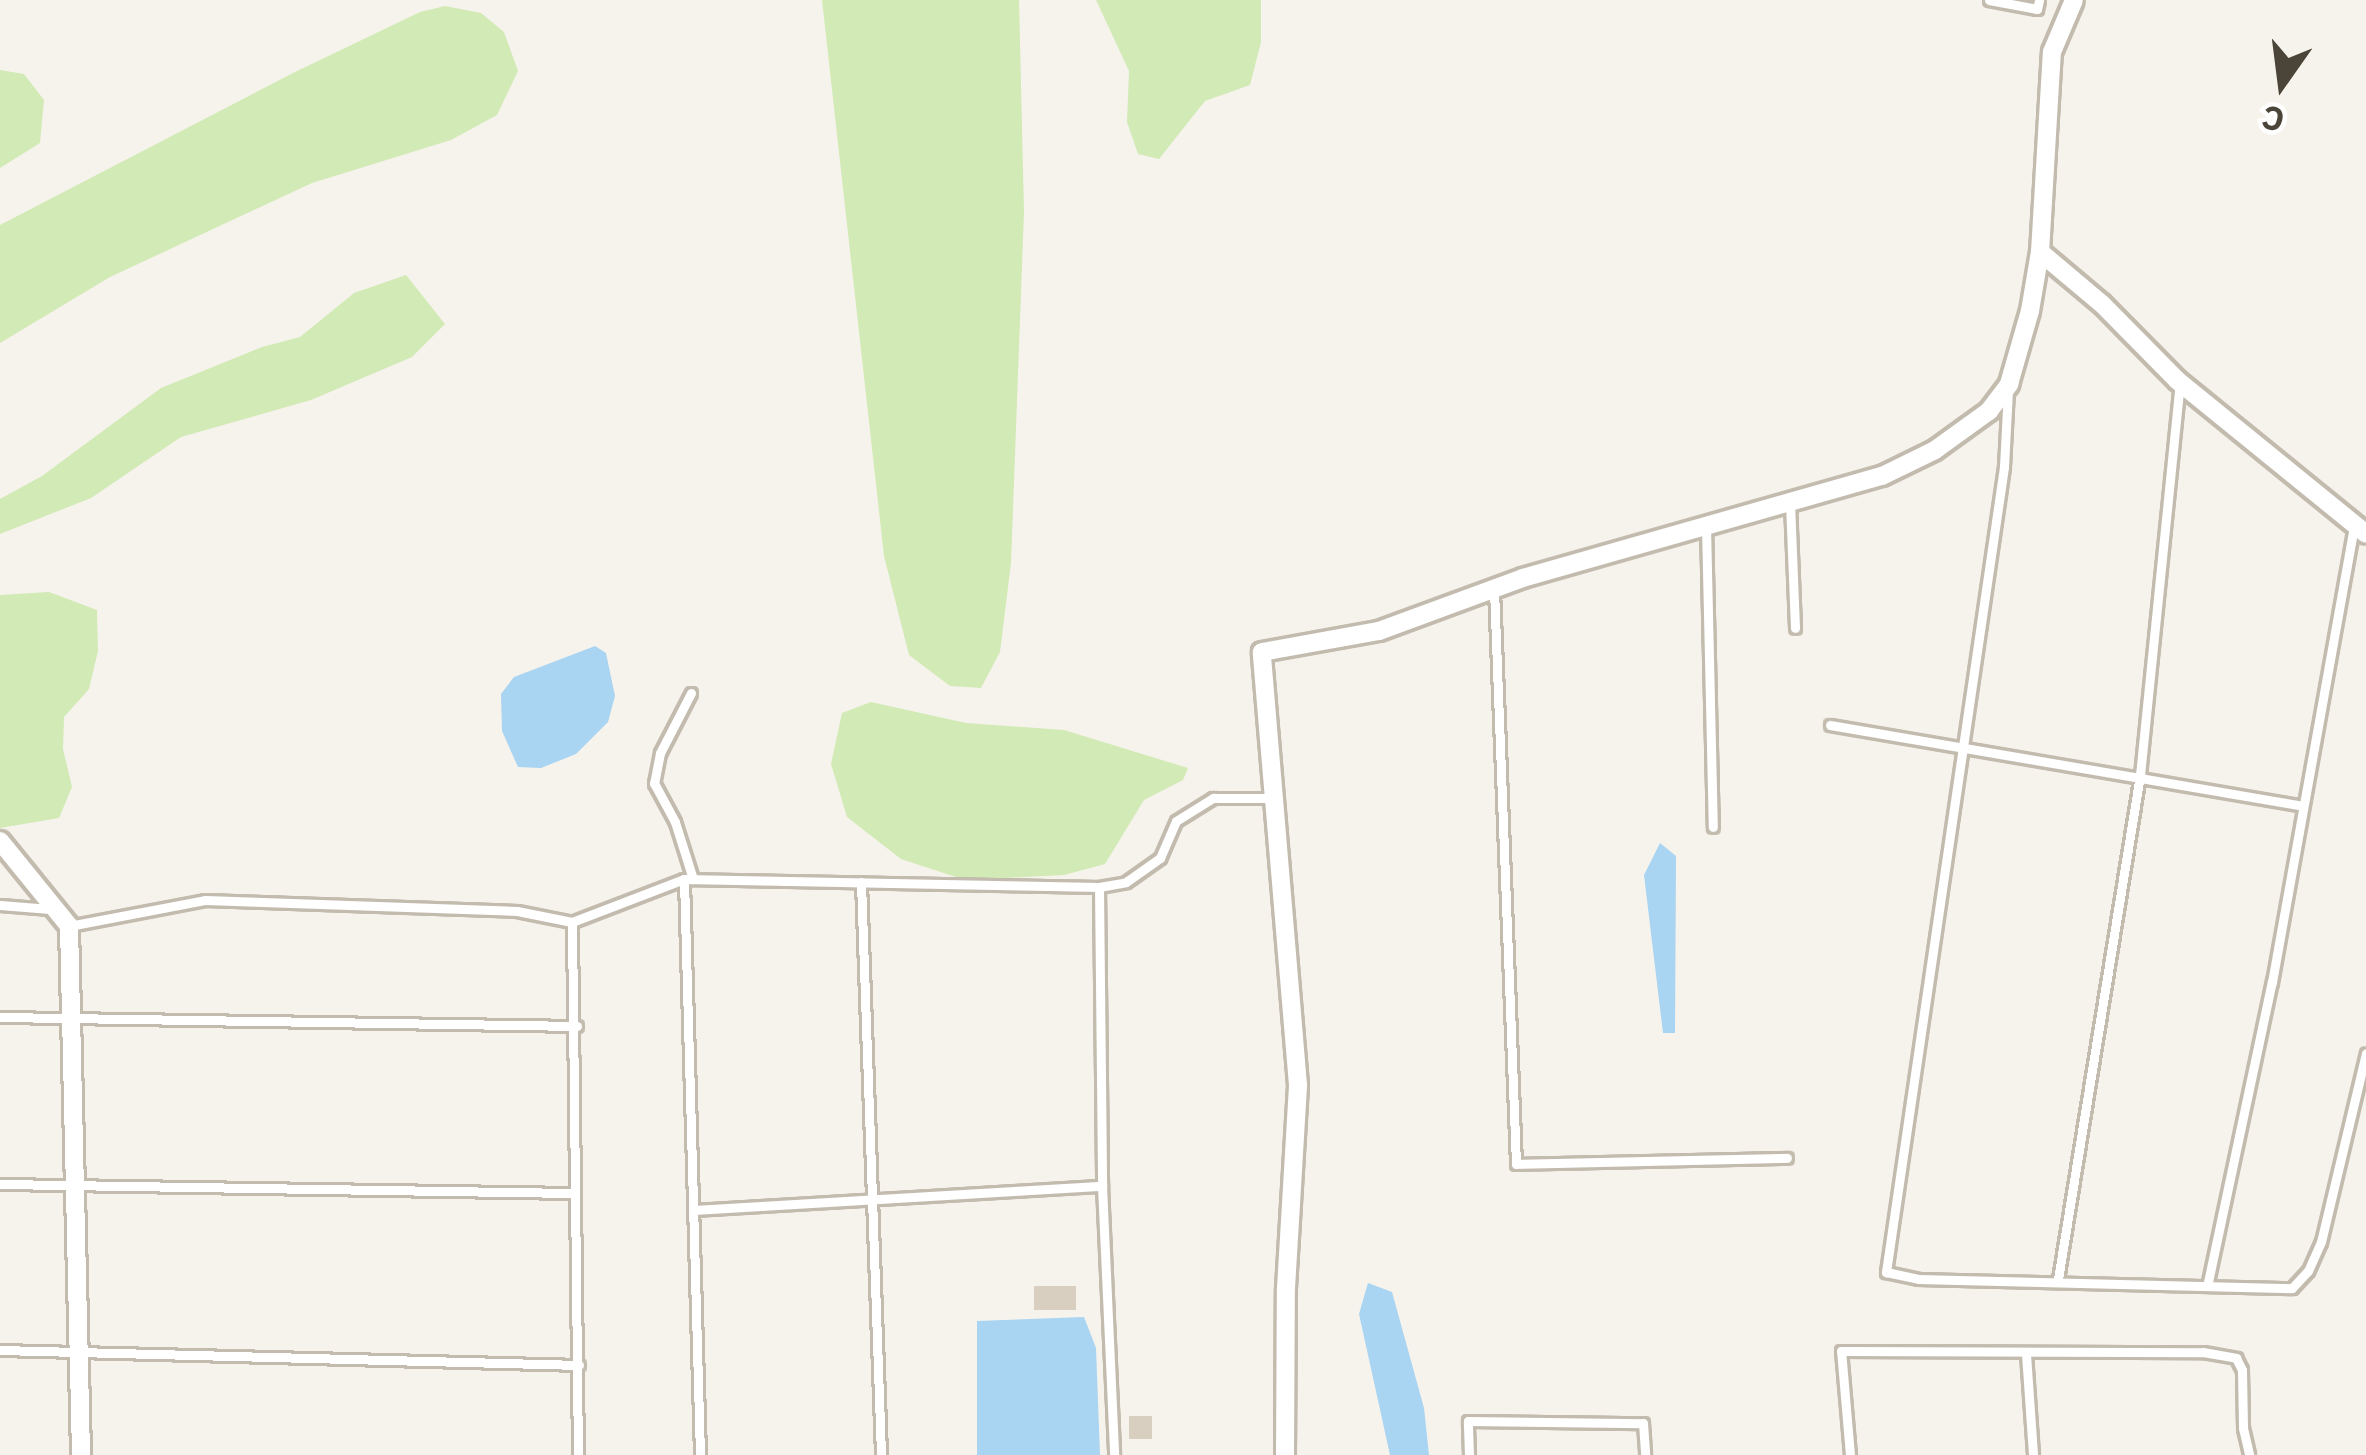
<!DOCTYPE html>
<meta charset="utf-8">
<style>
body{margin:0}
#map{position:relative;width:2366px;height:1455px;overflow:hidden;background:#f6f3ec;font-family:"IBM Plex Sans",sans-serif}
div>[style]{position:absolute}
.green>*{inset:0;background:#d2eab5}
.water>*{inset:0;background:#a9d4f2}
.building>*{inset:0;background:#d8cfc1;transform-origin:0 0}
.roads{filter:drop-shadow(3px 0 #c2bbae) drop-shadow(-3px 0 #c2bbae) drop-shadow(0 3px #c2bbae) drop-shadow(0 -3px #c2bbae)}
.service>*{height:9px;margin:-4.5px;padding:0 4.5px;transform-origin:4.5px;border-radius:4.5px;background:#fff}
.minor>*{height:18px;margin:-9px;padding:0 9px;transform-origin:9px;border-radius:9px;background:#fff}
span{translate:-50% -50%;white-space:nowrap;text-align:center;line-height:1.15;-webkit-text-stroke:9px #fff;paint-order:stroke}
.north{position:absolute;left:2222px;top:24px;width:120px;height:120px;-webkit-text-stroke:9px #fff;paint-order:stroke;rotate:194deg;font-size:33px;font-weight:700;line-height:48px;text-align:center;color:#4b4439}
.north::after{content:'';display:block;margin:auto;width:42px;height:54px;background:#4b4439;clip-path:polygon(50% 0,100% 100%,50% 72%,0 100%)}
</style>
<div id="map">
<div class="green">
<div style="clip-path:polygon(822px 0,1019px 0,1024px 212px,1011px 563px,1000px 652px,981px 688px,950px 686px,909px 655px,884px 556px)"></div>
<div style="clip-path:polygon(1096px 0,1261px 0,1261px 42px,1250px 85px,1205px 101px,1159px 159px,1138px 154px,1127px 122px,1129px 71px)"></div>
<div style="clip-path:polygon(445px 6px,481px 13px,504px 32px,518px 71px,497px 115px,451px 140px,312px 183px,110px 277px,0 343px,0 225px,293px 73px,420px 12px)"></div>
<div style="clip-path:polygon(0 70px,24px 74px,44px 100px,40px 143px,0 168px)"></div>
<div style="clip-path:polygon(406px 275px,445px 324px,412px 357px,311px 400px,181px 437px,91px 498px,0 534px,0 499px,42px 476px,161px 388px,262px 347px,300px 337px,354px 293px)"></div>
<div style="clip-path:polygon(49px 592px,97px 610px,98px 651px,89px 689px,64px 717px,63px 749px,72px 787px,59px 818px,0 828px,0 595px)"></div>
<div style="clip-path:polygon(871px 702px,966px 723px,1064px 730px,1188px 768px,1183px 780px,1144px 800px,1105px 864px,1064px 875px,965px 880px,901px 859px,847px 817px,831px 764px,842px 713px)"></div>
</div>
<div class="water">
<div style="clip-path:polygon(595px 646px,606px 653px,615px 696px,608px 722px,576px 754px,541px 768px,518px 767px,502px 731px,501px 694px,514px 677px)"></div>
<div style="clip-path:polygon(1660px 843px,1676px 856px,1675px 1033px,1663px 1033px,1644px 875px)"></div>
<div style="clip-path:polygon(1368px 1283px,1392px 1292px,1424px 1408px,1429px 1455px,1390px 1455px,1359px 1314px)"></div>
<div style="clip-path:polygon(1084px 1317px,1096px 1348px,1100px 1455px,977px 1455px,977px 1321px)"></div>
</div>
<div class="building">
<div style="left:1034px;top:1286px;width:42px;height:24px"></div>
<div style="left:1129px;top:1416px;width:23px;height:23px"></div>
</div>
<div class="roads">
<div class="service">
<div style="left:1989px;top:0;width:49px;rotate:10.6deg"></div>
<div style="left:2037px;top:9px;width:9px;rotate:-77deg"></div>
<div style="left:2008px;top:390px;width:77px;rotate:93deg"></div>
<div style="left:2004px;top:467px;width:814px;rotate:98.34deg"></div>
<div style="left:1886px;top:1272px;width:33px;rotate:12deg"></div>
<div style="left:1918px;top:1279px;width:374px;rotate:1.4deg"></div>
<div style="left:2292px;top:1288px;width:23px;rotate:-47deg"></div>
<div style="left:2308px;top:1271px;width:32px;rotate:-66deg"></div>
<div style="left:2321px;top:1242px;width:194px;rotate:-76.6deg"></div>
<div style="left:1790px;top:503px;width:125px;rotate:87.7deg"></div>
<div style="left:1706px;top:526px;width:301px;rotate:88.7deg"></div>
<div style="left:1494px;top:589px;width:575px;rotate:87.81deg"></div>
<div style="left:1516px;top:1164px;width:271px;rotate:-1.3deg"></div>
<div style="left:691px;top:693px;width:68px;rotate:117.3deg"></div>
<div style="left:660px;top:753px;width:31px;rotate:101deg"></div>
<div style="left:654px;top:783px;width:44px;rotate:61.7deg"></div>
<div style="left:675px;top:822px;width:60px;rotate:72.5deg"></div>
<div style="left:1830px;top:725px;width:480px;rotate:9.7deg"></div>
<div style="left:684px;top:879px;width:576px;rotate:88.41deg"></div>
<div style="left:861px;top:882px;width:573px;rotate:88deg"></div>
<div style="left:1099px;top:887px;width:299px;rotate:89.4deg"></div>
<div style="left:1102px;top:1186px;width:269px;rotate:87.4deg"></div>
<div style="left:0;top:905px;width:50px;rotate:4.6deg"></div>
<div style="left:572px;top:922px;width:533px;rotate:89.36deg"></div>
<div style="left:69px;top:926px;width:138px;rotate:-10.8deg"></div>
<div style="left:205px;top:900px;width:312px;rotate:2deg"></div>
<div style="left:517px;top:911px;width:56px;rotate:11.3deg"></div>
<div style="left:572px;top:922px;width:120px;rotate:-21deg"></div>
<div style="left:684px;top:879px;width:415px;rotate:1.1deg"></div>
<div style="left:1099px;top:887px;width:27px;rotate:-10deg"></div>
<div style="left:1126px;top:882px;width:42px;rotate:-35.2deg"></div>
<div style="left:1160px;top:858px;width:40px;rotate:-66.6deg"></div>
<div style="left:1176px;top:821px;width:44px;rotate:-31.9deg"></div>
<div style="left:1213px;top:798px;width:59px"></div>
<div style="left:0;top:1017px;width:577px;rotate:0.89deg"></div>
<div style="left:0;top:1184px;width:572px;rotate:0.9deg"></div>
<div style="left:694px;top:1210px;width:409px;rotate:-3.4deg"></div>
<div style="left:2058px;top:1279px;width:511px;rotate:-80.76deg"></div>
<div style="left:2140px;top:775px;width:395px;rotate:-84.2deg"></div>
<div style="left:2208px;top:1282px;width:307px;rotate:-78deg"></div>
<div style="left:2272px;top:982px;width:461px;rotate:-79.8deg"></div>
<div style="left:0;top:1350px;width:579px;rotate:1.48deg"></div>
<div style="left:2026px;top:1354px;width:101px;rotate:86deg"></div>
<div style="left:1469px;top:1455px;width:34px;rotate:-92deg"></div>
<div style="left:1468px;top:1421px;width:175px;rotate:0.7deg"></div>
<div style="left:1643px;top:1423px;width:32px;rotate:86deg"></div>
<div style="left:1850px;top:1455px;width:104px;rotate:-94.9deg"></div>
<div style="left:1841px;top:1351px;width:362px;rotate:0.2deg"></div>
<div style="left:2203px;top:1352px;width:34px;rotate:10deg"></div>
<div style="left:2236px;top:1358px;width:13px;rotate:63deg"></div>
<div style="left:2242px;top:1370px;width:58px;rotate:89deg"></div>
<div style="left:2243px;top:1428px;width:28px;rotate:77deg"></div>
</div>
<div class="minor">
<div style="left:2040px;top:252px;width:81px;rotate:40deg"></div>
<div style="left:2102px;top:304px;width:108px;rotate:45.4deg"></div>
<div style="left:2178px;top:381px;width:242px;rotate:39.1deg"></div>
<div style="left:0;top:841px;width:109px;rotate:50.9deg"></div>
<div style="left:69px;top:926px;width:529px;rotate:88.7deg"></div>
<div style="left:1285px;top:1455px;width:167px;rotate:-89.7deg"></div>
<div style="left:1286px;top:1288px;width:203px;rotate:-86.6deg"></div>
<div style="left:1298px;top:1085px;width:434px;rotate:-94.8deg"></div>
<div style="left:1262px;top:652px;width:119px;rotate:-10.2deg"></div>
<div style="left:1379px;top:631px;width:153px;rotate:-20.2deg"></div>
<div style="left:1523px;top:578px;width:373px;rotate:-15.9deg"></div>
<div style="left:1882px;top:476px;width:59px;rotate:-26.1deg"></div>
<div style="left:1935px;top:450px;width:67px;rotate:-35.8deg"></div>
<div style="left:1989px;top:411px;width:34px;rotate:-53deg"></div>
<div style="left:2009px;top:384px;width:76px;rotate:-74deg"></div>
<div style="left:2030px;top:311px;width:60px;rotate:-80.4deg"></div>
<div style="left:2040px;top:252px;width:200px;rotate:-86.6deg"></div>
<div style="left:2052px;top:52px;width:56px;rotate:-67.1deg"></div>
</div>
</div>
<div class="north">С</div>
</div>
